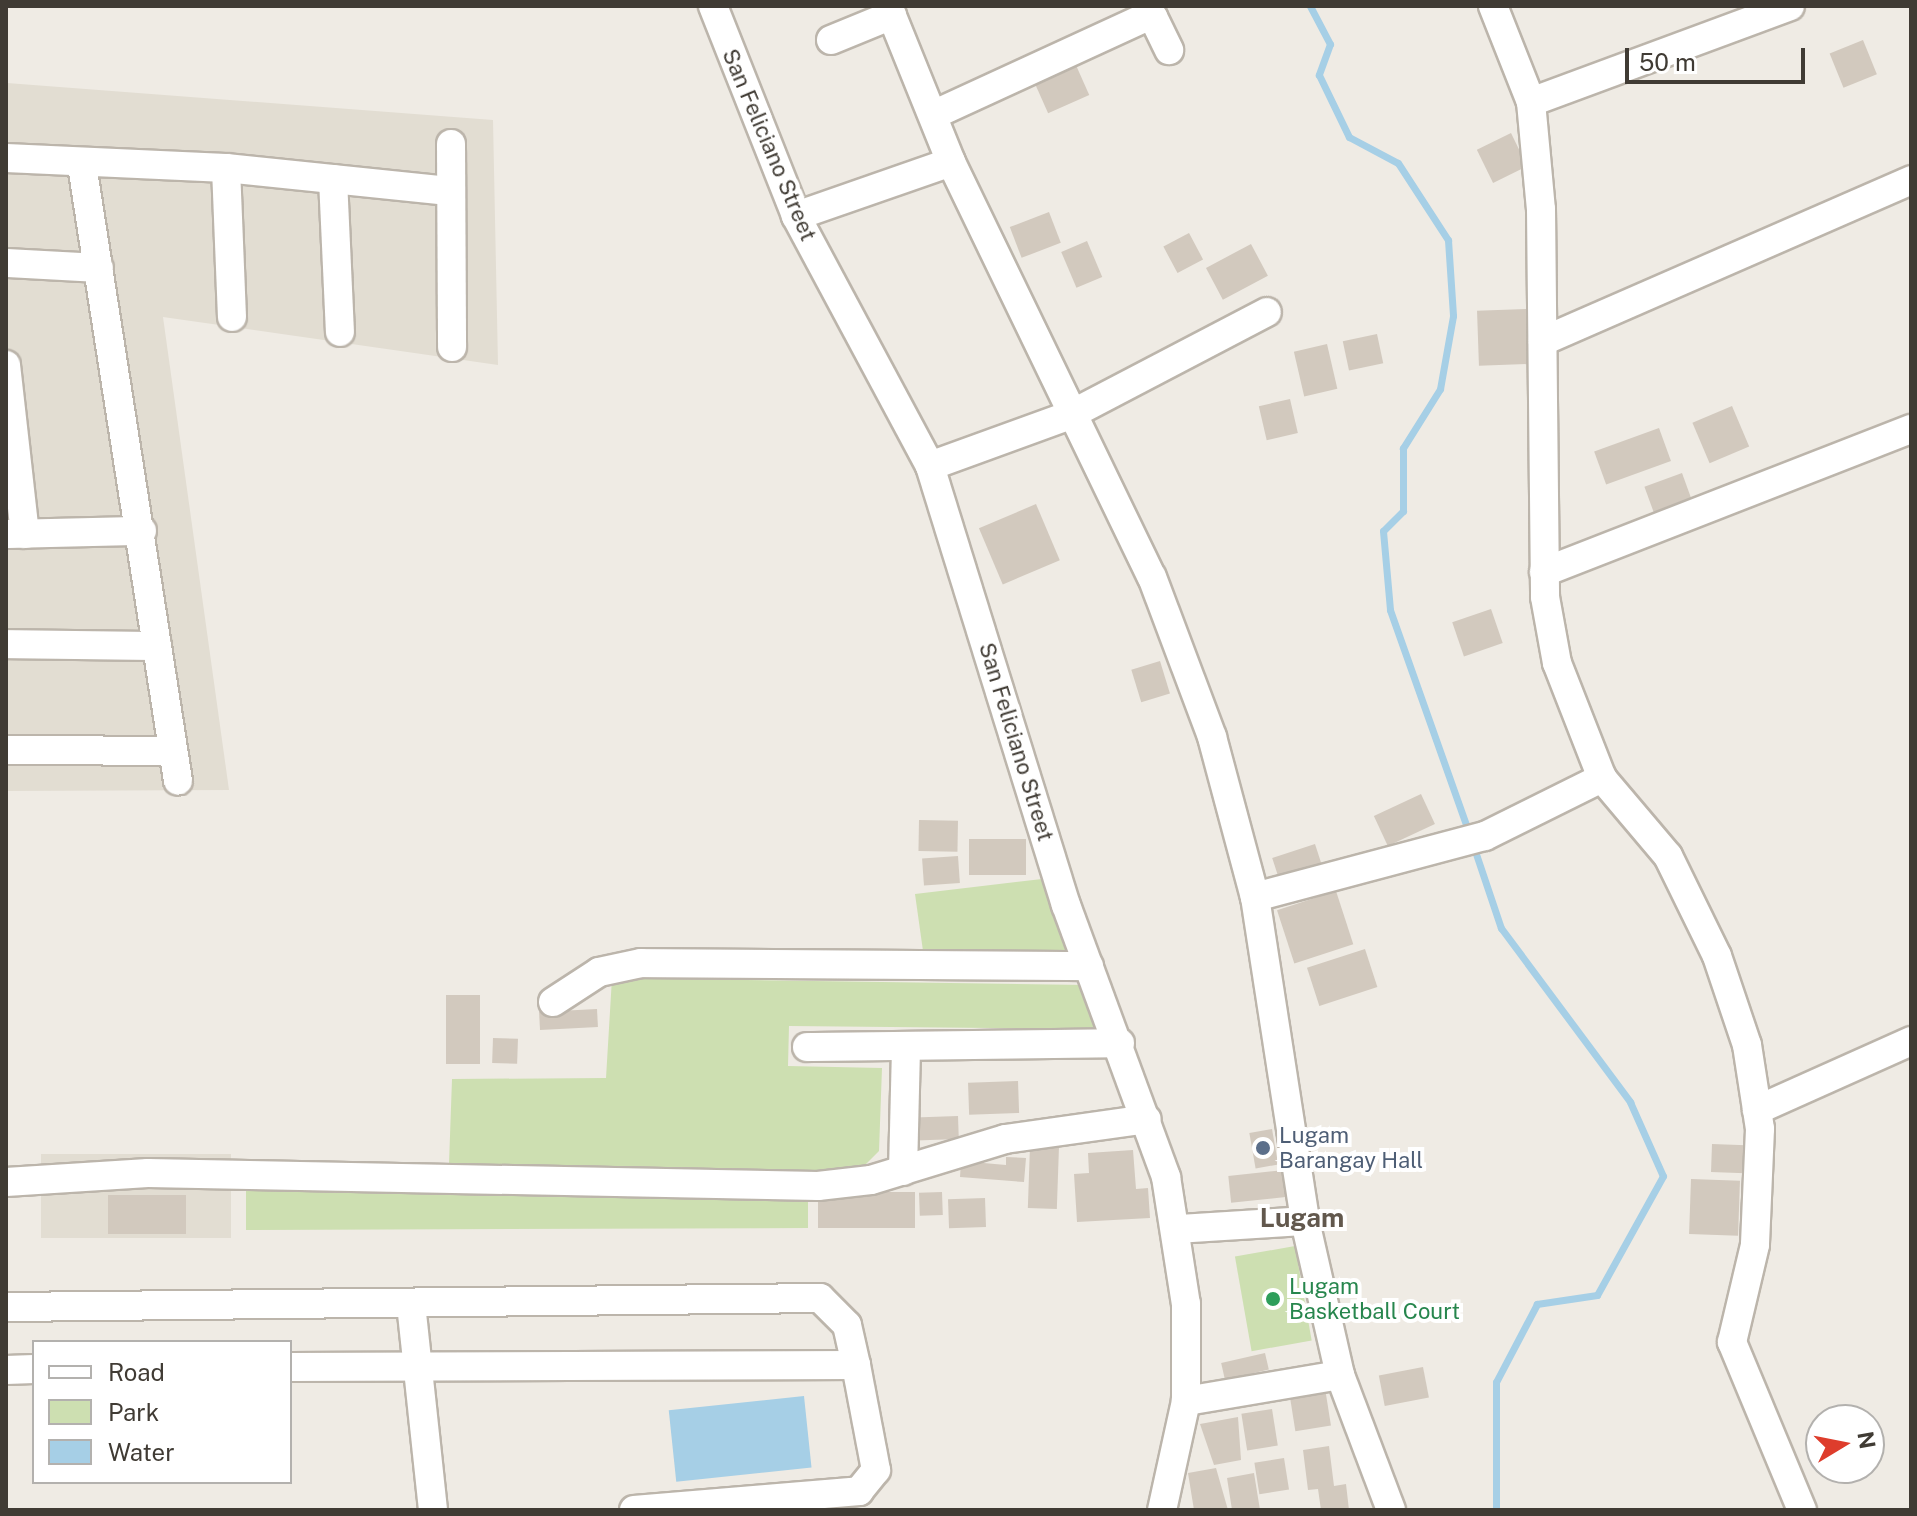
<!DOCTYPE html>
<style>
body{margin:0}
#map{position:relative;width:1917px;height:1516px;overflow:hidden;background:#efebe4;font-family:"Public Sans",sans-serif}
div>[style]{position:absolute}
.residential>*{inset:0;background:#e2ddd2;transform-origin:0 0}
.green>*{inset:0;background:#cddfb1;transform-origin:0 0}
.water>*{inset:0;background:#a6cfe6;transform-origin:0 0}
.stream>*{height:7px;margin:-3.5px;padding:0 3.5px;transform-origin:3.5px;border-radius:3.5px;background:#a6cfe6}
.building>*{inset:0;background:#d2c9be;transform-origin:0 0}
.roads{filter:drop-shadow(2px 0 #bcb5ab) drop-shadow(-2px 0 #bcb5ab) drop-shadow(0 2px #bcb5ab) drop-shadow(0 -2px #bcb5ab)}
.minor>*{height:28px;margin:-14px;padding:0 14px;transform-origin:14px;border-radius:14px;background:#fff}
.dots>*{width:22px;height:22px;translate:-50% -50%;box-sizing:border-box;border:4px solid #fff;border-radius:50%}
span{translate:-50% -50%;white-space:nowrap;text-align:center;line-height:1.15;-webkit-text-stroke:8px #fff;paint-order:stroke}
.street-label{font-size:22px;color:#403b34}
.service-label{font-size:22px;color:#4e5e75}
.left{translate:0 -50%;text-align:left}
.leisure-label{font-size:22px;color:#27864d}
.quarter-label{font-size:26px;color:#62584d;font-weight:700}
.frame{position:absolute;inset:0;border:8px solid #403b34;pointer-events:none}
.legend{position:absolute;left:32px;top:1340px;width:260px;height:144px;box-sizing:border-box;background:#fff;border:2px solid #b3b1ae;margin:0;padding:10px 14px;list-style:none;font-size:24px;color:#403b34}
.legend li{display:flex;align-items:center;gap:16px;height:40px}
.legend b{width:40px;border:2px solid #b3b1ae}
.north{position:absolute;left:1805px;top:1404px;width:80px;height:80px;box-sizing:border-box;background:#fff;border:2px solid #b3b1ae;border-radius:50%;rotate:80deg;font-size:22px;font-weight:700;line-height:32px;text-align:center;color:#403b34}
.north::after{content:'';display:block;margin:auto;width:28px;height:36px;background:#de3d2c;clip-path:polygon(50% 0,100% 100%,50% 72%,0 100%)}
.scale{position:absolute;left:1625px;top:48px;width:180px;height:36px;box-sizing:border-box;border:4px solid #403b34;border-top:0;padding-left:10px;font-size:24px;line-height:28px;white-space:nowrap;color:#403b34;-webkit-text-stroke:6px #fff;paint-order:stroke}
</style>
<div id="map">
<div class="residential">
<div style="clip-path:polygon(6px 75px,7px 83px,493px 120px,498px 365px,163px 317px,229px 790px,6px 791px)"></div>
<div style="left:41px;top:1154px;width:190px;height:84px"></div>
</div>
<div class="green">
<div style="clip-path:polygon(1042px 879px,1074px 950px,923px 951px,915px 894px)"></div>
<div style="clip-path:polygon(612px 978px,1086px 985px,1106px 1029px,789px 1026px,788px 1066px,882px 1068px,879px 1151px,865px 1165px,831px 1171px,449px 1164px,452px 1079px,606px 1078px)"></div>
<div style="clip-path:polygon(246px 1189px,808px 1194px,808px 1228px,246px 1230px)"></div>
<div style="left:1295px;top:1246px;width:96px;height:61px;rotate:80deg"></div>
</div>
<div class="water">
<div style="left:804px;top:1396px;width:72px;height:136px;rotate:84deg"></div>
</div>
<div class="stream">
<div style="left:1310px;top:6px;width:43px;rotate:62.2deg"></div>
<div style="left:1330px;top:44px;width:33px;rotate:110deg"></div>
<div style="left:1319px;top:75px;width:69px;rotate:64.2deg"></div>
<div style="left:1349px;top:137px;width:55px;rotate:28deg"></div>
<div style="left:1398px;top:163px;width:92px;rotate:57deg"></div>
<div style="left:1448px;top:240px;width:76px;rotate:86.2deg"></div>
<div style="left:1453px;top:316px;width:74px;rotate:100.1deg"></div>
<div style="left:1440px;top:389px;width:70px;rotate:122.1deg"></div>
<div style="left:1403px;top:448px;width:63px;rotate:90deg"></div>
<div style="left:1403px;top:511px;width:28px;rotate:135deg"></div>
<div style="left:1383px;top:531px;width:79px;rotate:84.9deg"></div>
<div style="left:1390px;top:610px;width:237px;rotate:70.5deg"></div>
<div style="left:1473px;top:845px;width:88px;rotate:71.4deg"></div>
<div style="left:1501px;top:928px;width:217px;rotate:53.4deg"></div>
<div style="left:1630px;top:1102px;width:81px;rotate:66deg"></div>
<div style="left:1663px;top:1176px;width:136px;rotate:119deg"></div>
<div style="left:1597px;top:1295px;width:61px;rotate:171.5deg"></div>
<div style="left:1537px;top:1304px;width:88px;rotate:117.7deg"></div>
<div style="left:1496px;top:1382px;width:128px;rotate:90deg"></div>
</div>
<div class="building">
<div style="left:1863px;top:40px;width:37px;height:36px;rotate:68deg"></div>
<div style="left:1075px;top:63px;width:35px;height:45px;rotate:66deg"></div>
<div style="left:1511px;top:133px;width:37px;height:38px;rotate:64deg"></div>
<div style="left:1049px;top:212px;width:33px;height:42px;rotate:69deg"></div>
<div style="left:1189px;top:233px;width:30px;height:29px;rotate:62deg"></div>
<div style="left:1087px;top:241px;width:39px;height:28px;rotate:67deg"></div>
<div style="left:1251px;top:244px;width:36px;height:51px;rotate:62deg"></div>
<div style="left:1527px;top:309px;width:55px;height:50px;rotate:88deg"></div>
<div style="left:1377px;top:334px;width:30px;height:35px;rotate:78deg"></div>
<div style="left:1327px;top:344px;width:46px;height:34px;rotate:77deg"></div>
<div style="left:1290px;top:399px;width:35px;height:32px;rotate:77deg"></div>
<div style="left:1732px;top:406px;width:44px;height:43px;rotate:67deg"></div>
<div style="left:1659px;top:428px;width:35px;height:69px;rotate:70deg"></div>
<div style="left:1682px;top:473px;width:35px;height:40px;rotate:70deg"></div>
<div style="left:1036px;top:504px;width:61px;height:62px;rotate:67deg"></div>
<div style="left:1491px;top:609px;width:36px;height:41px;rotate:71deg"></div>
<div style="left:1160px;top:661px;width:34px;height:30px;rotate:73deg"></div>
<div style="left:1421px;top:794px;width:33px;height:52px;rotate:65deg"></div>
<div style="left:919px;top:820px;width:39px;height:31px;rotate:1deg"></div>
<div style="left:969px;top:839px;width:57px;height:36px"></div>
<div style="left:1315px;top:844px;width:26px;height:45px;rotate:72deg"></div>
<div style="left:958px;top:856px;width:27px;height:36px;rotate:86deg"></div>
<div style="left:1336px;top:891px;width:56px;height:62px;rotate:72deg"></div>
<div style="left:1365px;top:949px;width:40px;height:61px;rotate:72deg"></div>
<div style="left:446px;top:995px;width:34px;height:69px"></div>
<div style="left:597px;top:1009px;width:18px;height:58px;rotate:87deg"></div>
<div style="left:493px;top:1038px;width:25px;height:25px;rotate:2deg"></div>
<div style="left:1018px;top:1081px;width:32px;height:50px;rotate:88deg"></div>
<div style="left:958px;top:1116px;width:23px;height:43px;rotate:88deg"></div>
<div style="left:1272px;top:1129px;width:36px;height:23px;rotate:80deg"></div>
<div style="left:1712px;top:1144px;width:34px;height:28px;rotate:2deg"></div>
<div style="left:1030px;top:1146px;width:29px;height:62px;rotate:2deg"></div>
<div style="clip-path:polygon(1133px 1150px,1136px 1189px,1148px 1188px,1150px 1218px,1077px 1222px,1074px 1174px,1089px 1173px,1088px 1153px)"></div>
<div style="clip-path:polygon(1006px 1157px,1026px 1158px,1024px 1182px,960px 1177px,961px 1161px,1006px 1165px)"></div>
<div style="left:1285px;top:1170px;width:27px;height:57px;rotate:84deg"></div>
<div style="left:1691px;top:1179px;width:49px;height:55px;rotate:2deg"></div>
<div style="left:915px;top:1192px;width:36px;height:97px;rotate:90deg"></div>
<div style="left:942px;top:1192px;width:23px;height:23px;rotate:88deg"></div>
<div style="left:108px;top:1195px;width:78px;height:39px"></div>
<div style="left:985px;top:1198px;width:29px;height:37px;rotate:88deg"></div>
<div style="left:1265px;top:1353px;width:17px;height:45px;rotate:77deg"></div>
<div style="left:1423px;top:1367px;width:31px;height:45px;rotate:79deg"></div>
<div style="left:1325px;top:1388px;width:38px;height:36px;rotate:81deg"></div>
<div style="left:1272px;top:1409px;width:37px;height:31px;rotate:81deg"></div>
<div style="clip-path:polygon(1238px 1417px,1241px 1460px,1214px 1465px,1200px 1424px)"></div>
<div style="clip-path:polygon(1329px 1446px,1334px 1486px,1346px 1484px,1349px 1510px,1321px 1510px,1318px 1489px,1308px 1490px,1303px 1450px)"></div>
<div style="left:1284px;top:1458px;width:32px;height:30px;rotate:81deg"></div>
<div style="clip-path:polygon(1216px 1468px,1228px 1510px,1194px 1510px,1188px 1473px)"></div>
<div style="clip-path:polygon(1254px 1473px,1260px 1510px,1232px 1510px,1227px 1478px)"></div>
</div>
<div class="roads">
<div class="minor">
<div style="left:713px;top:6px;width:226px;rotate:68.4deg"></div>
<div style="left:796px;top:216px;width:284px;rotate:61.8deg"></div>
<div style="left:930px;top:466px;width:460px;rotate:72.8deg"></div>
<div style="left:1066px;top:905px;width:290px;rotate:69.8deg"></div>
<div style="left:1166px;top:1177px;width:129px;rotate:81.1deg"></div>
<div style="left:1186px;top:1304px;width:97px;rotate:90deg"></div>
<div style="left:1186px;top:1401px;width:112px;rotate:102.4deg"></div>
<div style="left:888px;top:6px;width:168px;rotate:68deg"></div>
<div style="left:951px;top:162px;width:461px;rotate:64.2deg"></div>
<div style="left:1152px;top:577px;width:171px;rotate:69.4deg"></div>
<div style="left:1212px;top:737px;width:166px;rotate:75deg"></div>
<div style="left:1255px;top:897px;width:328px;rotate:81.2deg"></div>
<div style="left:1305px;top:1221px;width:158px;rotate:77.2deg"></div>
<div style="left:1340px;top:1375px;width:144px;rotate:69.3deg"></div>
<div style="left:1493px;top:6px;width:103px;rotate:68.4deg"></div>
<div style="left:1531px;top:102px;width:107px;rotate:84.7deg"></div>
<div style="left:1541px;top:209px;width:388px;rotate:89.4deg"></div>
<div style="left:1545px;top:597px;width:67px;rotate:79.7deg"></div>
<div style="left:1557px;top:663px;width:123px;rotate:68.6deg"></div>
<div style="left:1602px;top:778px;width:102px;rotate:49.8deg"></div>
<div style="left:1668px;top:856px;width:111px;rotate:63.9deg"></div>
<div style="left:1717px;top:956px;width:94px;rotate:71.4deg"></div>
<div style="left:1747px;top:1045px;width:85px;rotate:81.2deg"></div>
<div style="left:1760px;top:1129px;width:116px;rotate:92.5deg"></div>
<div style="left:1755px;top:1245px;width:100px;rotate:103.3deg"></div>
<div style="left:1732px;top:1342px;width:182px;rotate:67.4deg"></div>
<div style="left:831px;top:40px;width:66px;rotate:-22.3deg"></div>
<div style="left:1531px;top:102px;width:276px;rotate:-20.3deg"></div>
<div style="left:933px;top:115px;width:234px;rotate:-24.7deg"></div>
<div style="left:1146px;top:17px;width:7px"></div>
<div style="left:1153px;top:17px;width:37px;rotate:64deg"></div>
<div style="left:451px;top:144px;width:203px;rotate:89.7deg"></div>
<div style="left:6px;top:158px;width:220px;rotate:2.6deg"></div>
<div style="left:226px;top:168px;width:224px;rotate:5.9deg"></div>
<div style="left:82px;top:165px;width:623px;rotate:81.14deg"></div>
<div style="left:226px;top:168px;width:149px;rotate:87.7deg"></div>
<div style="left:333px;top:179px;width:153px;rotate:87.4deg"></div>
<div style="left:796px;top:216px;width:164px;rotate:-19.2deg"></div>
<div style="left:6px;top:263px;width:93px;rotate:3.1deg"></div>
<div style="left:1543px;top:341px;width:402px;rotate:-23.6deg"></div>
<div style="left:6px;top:365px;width:170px;rotate:83.6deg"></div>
<div style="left:930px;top:466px;width:149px;rotate:-20deg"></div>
<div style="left:1070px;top:415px;width:222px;rotate:-27.6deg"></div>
<div style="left:6px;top:534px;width:136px;rotate:-1.3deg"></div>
<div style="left:1544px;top:572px;width:394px;rotate:-21.3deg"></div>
<div style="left:6px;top:644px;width:151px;rotate:0.8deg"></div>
<div style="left:6px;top:750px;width:167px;rotate:0.3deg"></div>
<div style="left:1255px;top:897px;width:238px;rotate:-14.9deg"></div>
<div style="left:1485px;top:836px;width:131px;rotate:-26.4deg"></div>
<div style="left:553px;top:1002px;width:55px;rotate:-33.1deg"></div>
<div style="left:599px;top:972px;width:43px;rotate:-12.1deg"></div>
<div style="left:641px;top:963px;width:448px;rotate:0.4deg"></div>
<div style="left:807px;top:1047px;width:313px;rotate:-0.7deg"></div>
<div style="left:1757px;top:1110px;width:169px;rotate:-24.1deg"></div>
<div style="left:903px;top:1171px;width:124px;rotate:-88.6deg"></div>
<div style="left:6px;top:1182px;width:142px;rotate:-3.6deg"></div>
<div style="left:148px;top:1173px;width:670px;rotate:1.11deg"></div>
<div style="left:818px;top:1186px;width:53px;rotate:-6.5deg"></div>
<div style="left:871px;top:1180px;width:140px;rotate:-17deg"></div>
<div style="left:1005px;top:1139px;width:143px;rotate:-8deg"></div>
<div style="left:1178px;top:1229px;width:127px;rotate:-3.6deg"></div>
<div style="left:411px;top:1304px;width:207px;rotate:83.9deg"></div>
<div style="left:6px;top:1307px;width:814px;rotate:-0.63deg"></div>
<div style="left:820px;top:1298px;width:38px;rotate:45deg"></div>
<div style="left:847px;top:1325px;width:41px;rotate:77.3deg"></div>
<div style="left:856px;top:1365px;width:566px;rotate:179.8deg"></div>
<div style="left:6px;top:1370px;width:28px;rotate:-2deg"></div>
<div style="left:1186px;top:1401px;width:156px;rotate:-9.6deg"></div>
<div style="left:634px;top:1510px;width:226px;rotate:-4.8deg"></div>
<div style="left:859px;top:1491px;width:27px;rotate:-51deg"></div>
<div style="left:876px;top:1470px;width:107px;rotate:-100.8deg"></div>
</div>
</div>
<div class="dots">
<div style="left:1263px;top:1148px;background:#5c6f8a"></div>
<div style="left:1273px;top:1299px;background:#2e9e5b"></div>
</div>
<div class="street-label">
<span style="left:769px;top:145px;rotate:67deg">San Feliciano Street</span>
<span style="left:1016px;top:742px;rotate:73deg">San Feliciano Street</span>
</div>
<div class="service-label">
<span class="left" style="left:1279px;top:1148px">Lugam<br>Barangay Hall</span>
</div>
<div class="leisure-label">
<span class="left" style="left:1289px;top:1299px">Lugam<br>Basketball Court</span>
</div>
<div class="quarter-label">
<span style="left:1302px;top:1218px">Lugam</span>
</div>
<div class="frame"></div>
<ul class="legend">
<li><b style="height:10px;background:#fff"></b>Road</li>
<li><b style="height:22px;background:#cddfb1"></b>Park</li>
<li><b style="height:22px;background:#a6cfe6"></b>Water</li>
</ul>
<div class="north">N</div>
<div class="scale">50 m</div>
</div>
